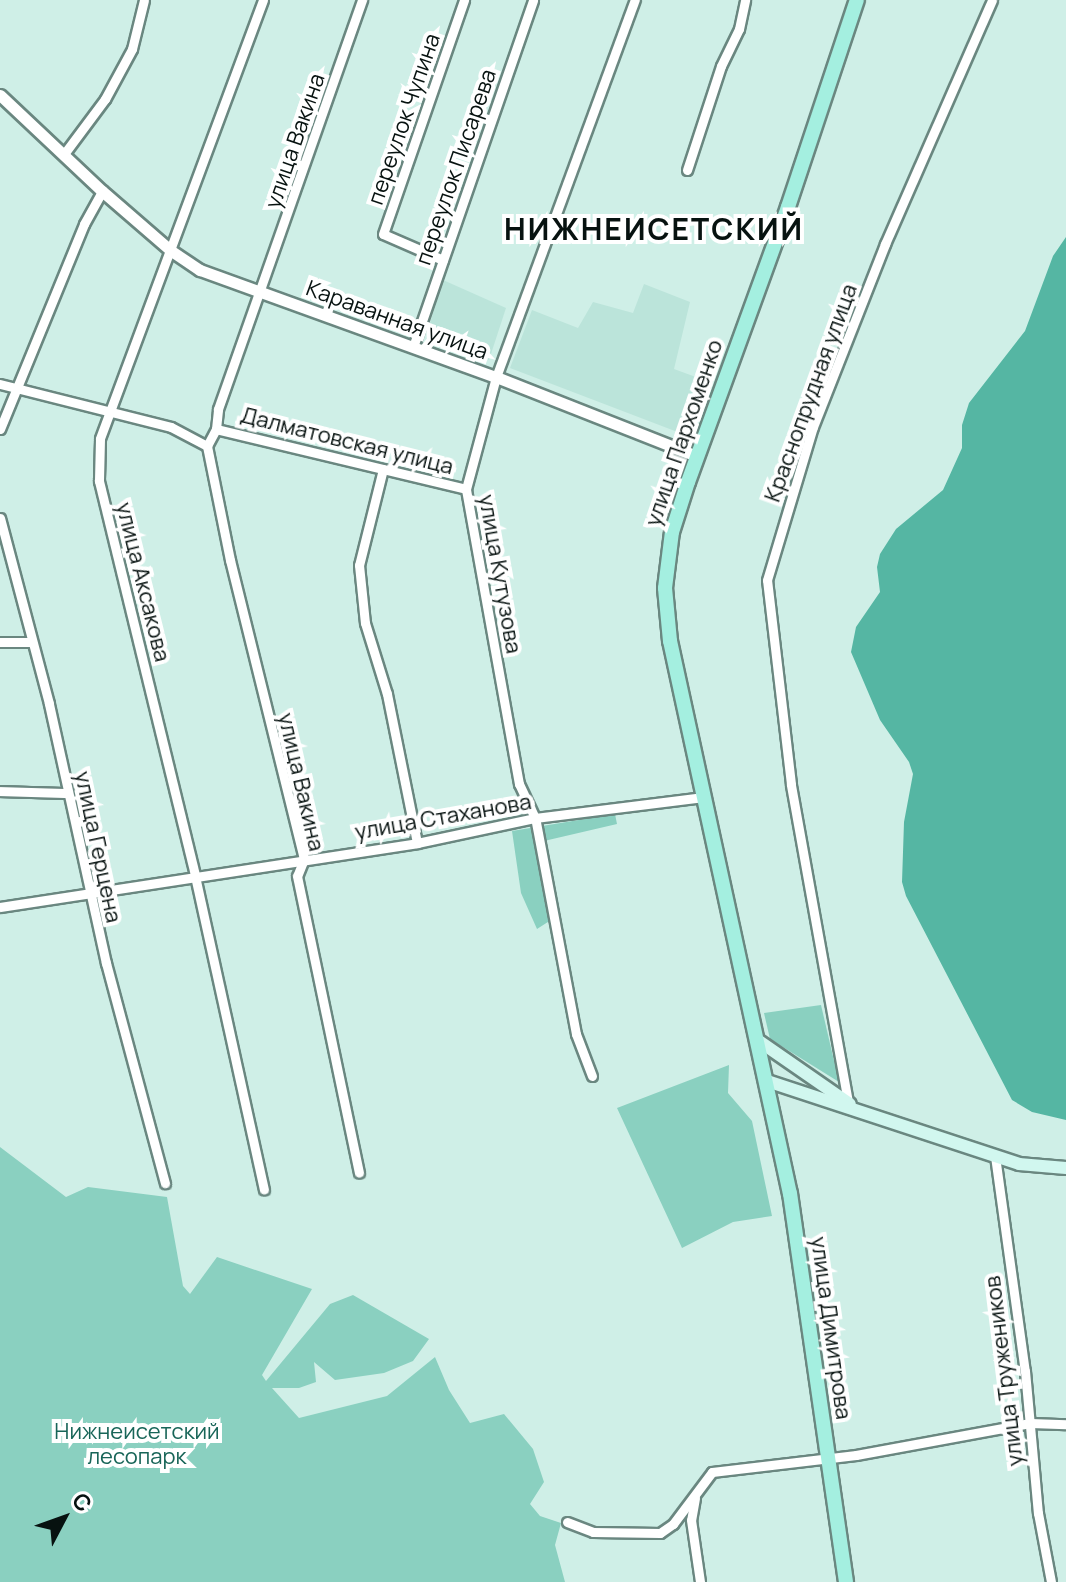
<!DOCTYPE html>
<meta charset="utf-8">
<style>
body{margin:0}
#map{position:relative;width:1066px;height:1582px;overflow:hidden;background:#cfefe7;font-family:Manrope,sans-serif}
div>[style]{position:absolute}
.built>*{inset:0;background:#bbe4da}
.green>*{inset:0;background:#8ad0c0}
.water>*{inset:0;background:#55b6a3}
.roads{filter:drop-shadow(2px 0 #6a8780) drop-shadow(-2px 0 #6a8780) drop-shadow(0 2px #6a8780) drop-shadow(0 -2px #6a8780)}
.minor>*{height:9px;margin:-4.5px;padding:0 4.5px;transform-origin:4.5px;border-radius:4.5px;background:#fff}
.tertiary>*{height:11px;margin:-5.5px;padding:0 5.5px;transform-origin:5.5px;border-radius:5.5px;background:#fff}
.secondary>*{height:12px;margin:-6px;padding:0 6px;transform-origin:6px;border-radius:6px;background:#d1f7ef}
.primary>*{height:14px;margin:-7px;padding:0 7px;transform-origin:7px;border-radius:7px;background:#a4efe0}
span{translate:-50% -50%;white-space:nowrap;text-align:center;line-height:1.15;-webkit-text-stroke:8px #fff;paint-order:stroke}
.street-label{font-size:22px;color:#071210}
.park-label{font-size:22px;color:#186558}
.district-label{font-size:30px;color:#071210;font-weight:700;letter-spacing:2px}
.north{position:absolute;left:24px;top:1478px;width:80px;height:80px;-webkit-text-stroke:6px #fff;paint-order:stroke;rotate:49deg;font-size:22px;font-weight:700;line-height:32px;text-align:center;color:#071210}
.north::after{content:'';display:block;margin:auto;width:28px;height:36px;background:#071210;clip-path:polygon(50% 0,100% 100%,50% 72%,0 100%)}
</style>
<div id="map">
<div class="built">
<div style="clip-path:polygon(443px 280px,506px 308px,489px 360px,427px 333px)"></div>
<div style="clip-path:polygon(644px 284px,690px 302px,674px 369px,704px 380px,688px 436px,510px 368px,532px 310px,578px 328px,593px 302px,633px 313px)"></div>
</div>
<div class="green">
<div style="clip-path:polygon(615px 814px,617px 824px,544px 841px,551px 920px,537px 929px,521px 893px,512px 831px)"></div>
<div style="clip-path:polygon(821px 1005px,839px 1082px,770px 1039px,764px 1013px)"></div>
<div style="clip-path:polygon(729px 1065px,728px 1093px,752px 1121px,772px 1216px,733px 1222px,682px 1248px,617px 1108px)"></div>
<div style="clip-path:polygon(0 1147px,66px 1197px,88px 1187px,167px 1197px,183px 1286px,190px 1294px,217px 1257px,312px 1289px,262px 1375px,266px 1381px,330px 1304px,353px 1295px,429px 1339px,413px 1361px,384px 1373px,335px 1380px,314px 1362px,316px 1382px,299px 1388px,272px 1388px,299px 1418px,387px 1396px,435px 1357px,449px 1390px,470px 1423px,504px 1414px,533px 1449px,544px 1482px,530px 1504px,540px 1516px,561px 1523px,555px 1545px,565px 1582px,0 1582px)"></div>
</div>
<div class="water">
<div style="clip-path:polygon(1066px 237px,1066px 1120px,1032px 1112px,1012px 1100px,906px 896px,902px 882px,904px 822px,913px 774px,909px 762px,880px 720px,851px 652px,856px 627px,880px 592px,877px 567px,880px 554px,896px 529px,943px 490px,962px 448px,962px 425px,969px 403px,1025px 331px,1053px 256px)"></div>
</div>
<div class="roads">
<div class="minor">
<div style="left:263px;top:0;width:468px;rotate:110.4deg"></div>
<div style="left:100px;top:439px;width:42px;rotate:91.4deg"></div>
<div style="left:99px;top:481px;width:406px;rotate:76.3deg"></div>
<div style="left:195px;top:876px;width:321px;rotate:77.6deg"></div>
<div style="left:64px;top:154px;width:69px;rotate:-53.3deg"></div>
<div style="left:105px;top:99px;width:57px;rotate:-61.6deg"></div>
<div style="left:132px;top:49px;width:50px;rotate:-76.2deg"></div>
<div style="left:687px;top:170px;width:109px;rotate:-71.9deg"></div>
<div style="left:721px;top:66px;width:41px;rotate:-64.1deg"></div>
<div style="left:739px;top:29px;width:30px;rotate:-78deg"></div>
<div style="left:443px;top:260px;width:65px;rotate:-156.6deg"></div>
<div style="left:383px;top:234px;width:248px;rotate:-70.9deg"></div>
<div style="left:413px;top:347px;width:367px;rotate:-70.9deg"></div>
<div style="left:0;top:384px;width:176px;rotate:14.1deg"></div>
<div style="left:171px;top:427px;width:41px;rotate:27.8deg"></div>
<div style="left:207px;top:446px;width:19px;rotate:-62deg"></div>
<div style="left:216px;top:429px;width:257px;rotate:13.5deg"></div>
<div style="left:0;top:429px;width:222px;rotate:-67.7deg"></div>
<div style="left:84px;top:224px;width:38px;rotate:-61deg"></div>
<div style="left:216px;top:429px;width:20px;rotate:-84deg"></div>
<div style="left:218px;top:409px;width:434px;rotate:-70.6deg"></div>
<div style="left:207px;top:446px;width:116px;rotate:78.6deg"></div>
<div style="left:230px;top:560px;width:308px;rotate:76.1deg"></div>
<div style="left:304px;top:859px;width:18px;rotate:112deg"></div>
<div style="left:297px;top:876px;width:303px;rotate:78.2deg"></div>
<div style="left:383px;top:469px;width:99px;rotate:104deg"></div>
<div style="left:359px;top:565px;width:58px;rotate:84.1deg"></div>
<div style="left:365px;top:623px;width:74px;rotate:72.8deg"></div>
<div style="left:387px;top:694px;width:152px;rotate:78.6deg"></div>
<div style="left:0;top:518px;width:192px;rotate:75.2deg"></div>
<div style="left:49px;top:704px;width:265px;rotate:77.6deg"></div>
<div style="left:106px;top:963px;width:228px;rotate:75deg"></div>
<div style="left:0;top:642px;width:31px"></div>
<div style="left:0;top:791px;width:68px;rotate:1.7deg"></div>
<div style="left:0;top:907px;width:422px;rotate:-8.7deg"></div>
<div style="left:417px;top:843px;width:121px;rotate:-12deg"></div>
<div style="left:535px;top:818px;width:170px;rotate:-7.1deg"></div>
<div style="left:592px;top:1076px;width:45px;rotate:-110.9deg"></div>
<div style="left:576px;top:1034px;width:220px;rotate:-100.7deg"></div>
<div style="left:535px;top:818px;width:38px;rotate:-115deg"></div>
<div style="left:519px;top:784px;width:300px;rotate:-100.2deg"></div>
<div style="left:466px;top:489px;width:116px;rotate:-75deg"></div>
<div style="left:496px;top:377px;width:402px;rotate:-69.8deg"></div>
<div style="left:848px;top:1102px;width:323px;rotate:-100.2deg"></div>
<div style="left:791px;top:784px;width:205px;rotate:-96.7deg"></div>
<div style="left:767px;top:580px;width:160px;rotate:-73.3deg"></div>
<div style="left:813px;top:427px;width:197px;rotate:-68.5deg"></div>
<div style="left:885px;top:244px;width:266px;rotate:-66.3deg"></div>
<div style="left:995px;top:1156px;width:217px;rotate:82.1deg"></div>
<div style="left:1025px;top:1371px;width:143px;rotate:84.8deg"></div>
<div style="left:1038px;top:1513px;width:70px;rotate:79.3deg"></div>
<div style="left:695px;top:1498px;width:22px;rotate:100deg"></div>
<div style="left:691px;top:1520px;width:63px;rotate:81.7deg"></div>
<div style="left:567px;top:1522px;width:28px;rotate:21deg"></div>
<div style="left:593px;top:1532px;width:67px;rotate:0.9deg"></div>
<div style="left:660px;top:1533px;width:16px;rotate:-35deg"></div>
<div style="left:673px;top:1524px;width:65px;rotate:-53.1deg"></div>
<div style="left:712px;top:1472px;width:145px;rotate:-6.7deg"></div>
<div style="left:856px;top:1455px;width:177px;rotate:-10.4deg"></div>
<div style="left:1030px;top:1423px;width:36px;rotate:2deg"></div>
</div>
<div class="tertiary">
<div style="left:0;top:95px;width:140px;rotate:43.3deg"></div>
<div style="left:102px;top:191px;width:90px;rotate:40.9deg"></div>
<div style="left:170px;top:250px;width:36px;rotate:34deg"></div>
<div style="left:200px;top:270px;width:315px;rotate:19.9deg"></div>
<div style="left:496px;top:377px;width:216px;rotate:21.5deg"></div>
</div>
<div class="secondary">
<div style="left:756px;top:1039px;width:114px;rotate:34.7deg"></div>
<div style="left:767px;top:1081px;width:265px;rotate:18.2deg"></div>
<div style="left:1019px;top:1164px;width:47px;rotate:4.9deg"></div>
</div>
<div class="primary">
<div style="left:846px;top:1582px;width:392px;rotate:-98.2deg"></div>
<div style="left:790px;top:1194px;width:566px;rotate:-102.24deg"></div>
<div style="left:670px;top:641px;width:53px;rotate:-95.4deg"></div>
<div style="left:665px;top:588px;width:56px;rotate:-82.9deg"></div>
<div style="left:672px;top:532px;width:52px;rotate:-72.3deg"></div>
<div style="left:688px;top:482px;width:293px;rotate:-70deg"></div>
<div style="left:788px;top:207px;width:218px;rotate:-71.6deg"></div>
</div>
</div>
<div class="street-label">
<span style="left:404px;top:119px;rotate:-71deg">переулок Чупина</span>
<span style="left:295px;top:141px;rotate:-71deg">улица Вакина</span>
<span style="left:456px;top:167px;rotate:-71deg">переулок Писарева</span>
<span style="left:397px;top:320px;rotate:20deg">Караванная улица</span>
<span style="left:811px;top:393px;rotate:-70deg">Краснопрудная улица</span>
<span style="left:684px;top:433px;rotate:-71deg">улица Пархоменко</span>
<span style="left:347px;top:441px;rotate:14deg">Далматовская улица</span>
<span style="left:500px;top:574px;rotate:80deg">улица Кутузова</span>
<span style="left:143px;top:582px;rotate:76deg">улица Аксакова</span>
<span style="left:301px;top:782px;rotate:77deg">улица Вакина</span>
<span style="left:443px;top:817px;rotate:-10deg">улица Стаханова</span>
<span style="left:98px;top:847px;rotate:78deg">улица Герцена</span>
<span style="left:831px;top:1328px;rotate:82deg">улица Димитрова</span>
<span style="left:1004px;top:1371px;rotate:-97deg">улица Тружеников</span>
</div>
<div class="park-label">
<span style="left:137px;top:1444px">Нижнеисетский<br>лесопарк</span>
</div>
<div class="district-label">
<span style="left:654px;top:229px">НИЖНЕИСЕТСКИЙ</span>
</div>
<div class="north">С</div>
</div>
